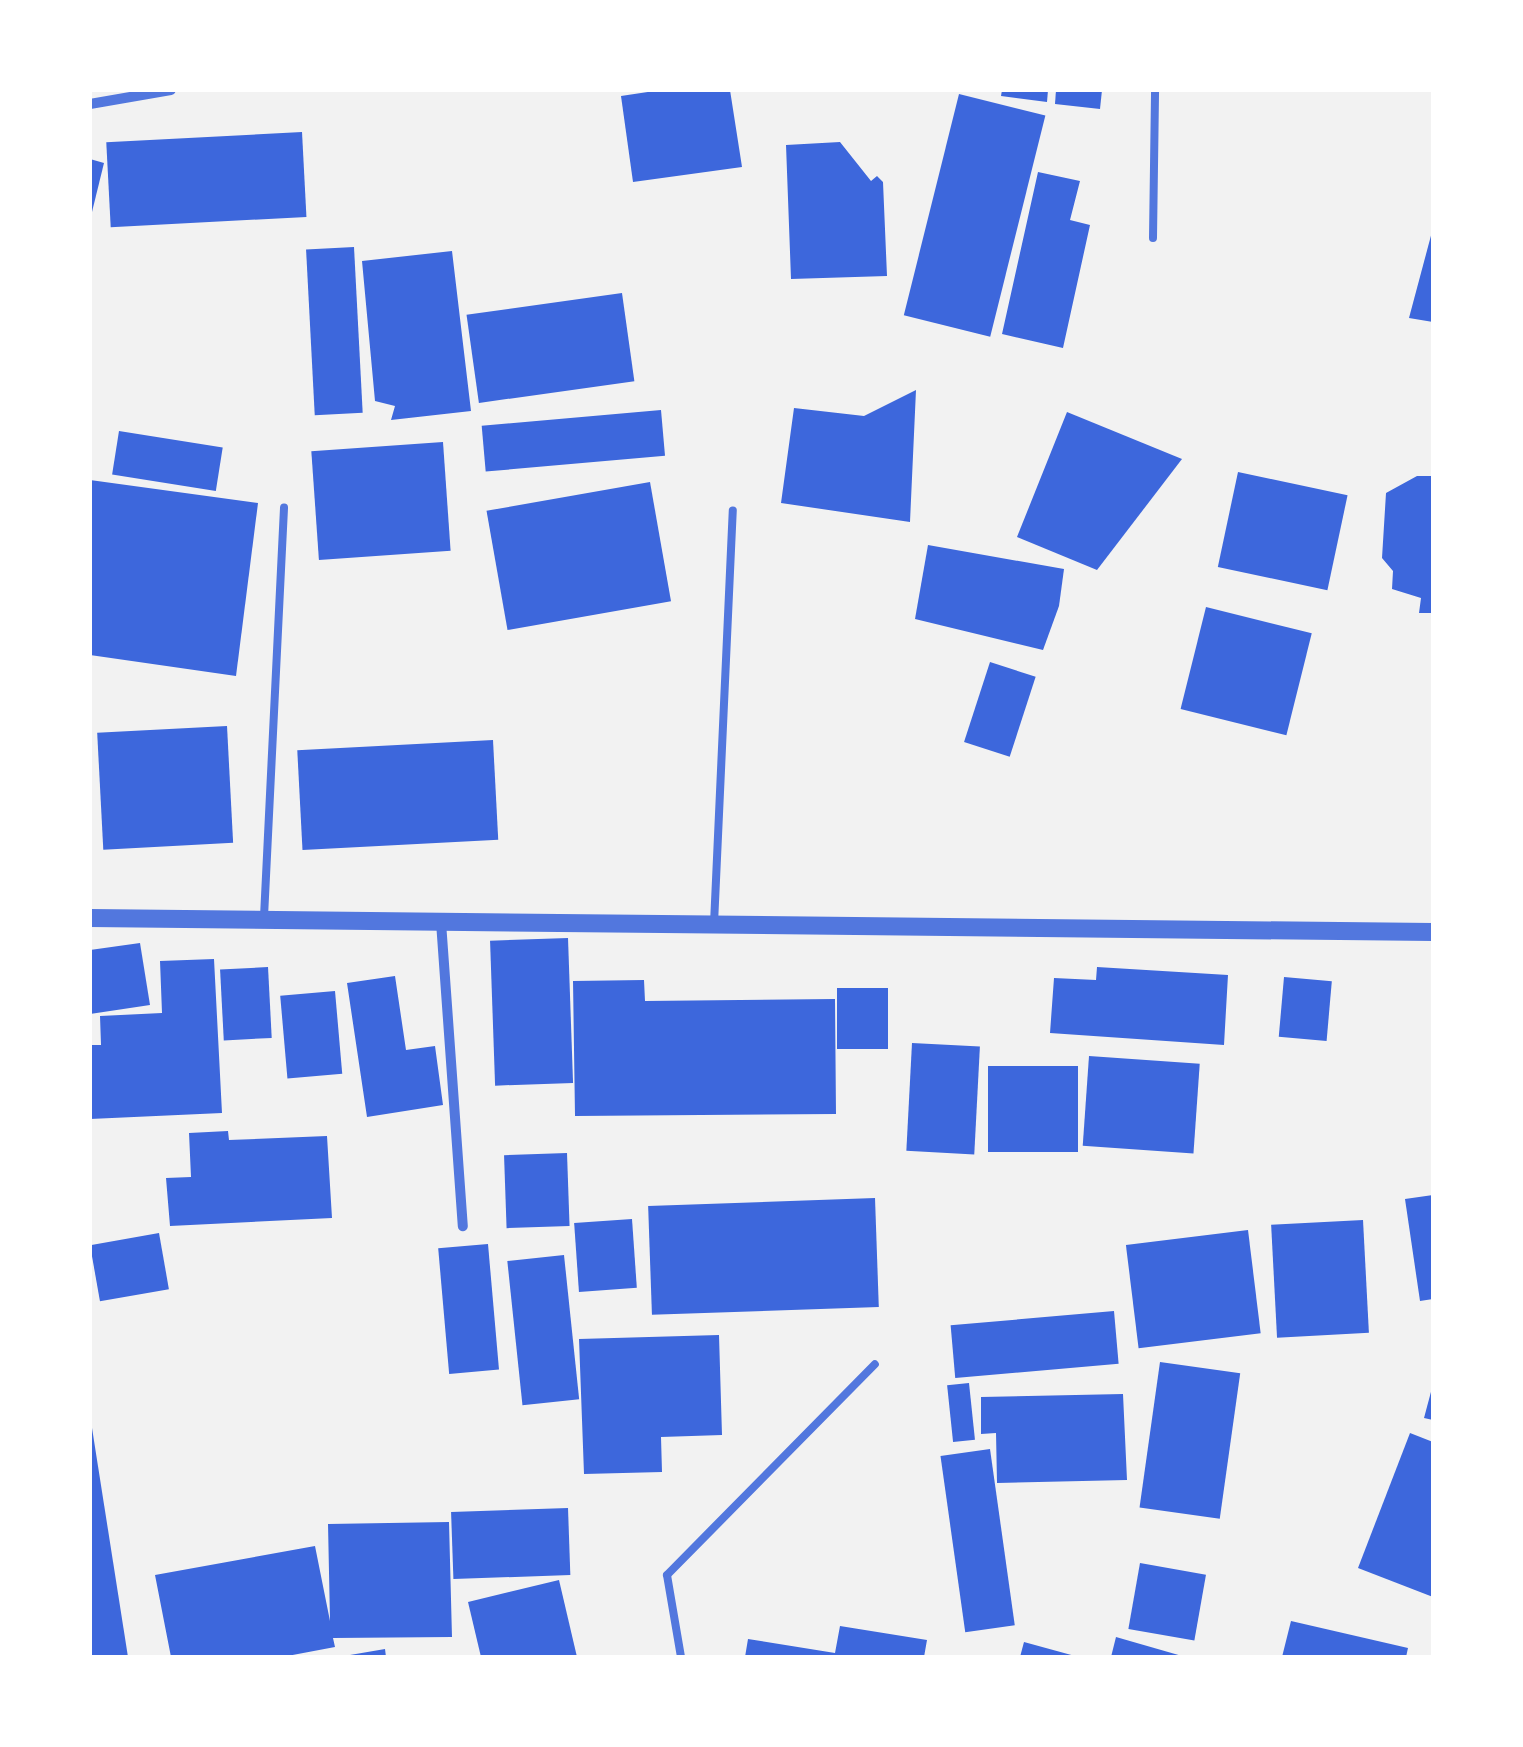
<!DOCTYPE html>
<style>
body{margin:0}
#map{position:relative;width:1523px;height:1747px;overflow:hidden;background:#f2f2f2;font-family:"Open Sans",sans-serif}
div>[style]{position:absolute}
.building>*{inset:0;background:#3d67dc;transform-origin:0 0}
.service>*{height:8px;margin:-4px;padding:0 4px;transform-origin:4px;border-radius:4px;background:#5277de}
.minor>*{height:10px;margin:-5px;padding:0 5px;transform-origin:5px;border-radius:5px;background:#5277de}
.tertiary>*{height:18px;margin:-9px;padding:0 9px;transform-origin:9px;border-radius:9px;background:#5277de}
span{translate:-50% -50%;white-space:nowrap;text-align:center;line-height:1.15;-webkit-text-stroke:9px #fff;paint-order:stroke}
.frame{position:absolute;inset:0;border:92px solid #fff;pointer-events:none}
</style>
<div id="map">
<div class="building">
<div style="clip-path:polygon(661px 90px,730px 90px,742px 167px,633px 182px,621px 96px)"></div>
<div style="clip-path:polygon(1002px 90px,1048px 90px,1047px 102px,1001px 96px)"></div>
<div style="clip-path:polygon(1056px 90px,1102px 90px,1100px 109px,1055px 104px)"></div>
<div style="left:959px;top:94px;width:89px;height:228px;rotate:14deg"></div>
<div style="left:302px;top:132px;width:85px;height:196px;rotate:87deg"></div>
<div style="clip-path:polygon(840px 142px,871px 181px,877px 176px,883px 182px,887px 276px,791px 279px,786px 145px)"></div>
<div style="clip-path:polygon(90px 159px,104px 163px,91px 216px,90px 215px)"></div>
<div style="clip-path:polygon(1038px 172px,1080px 181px,1070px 220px,1090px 225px,1063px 348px,1002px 334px)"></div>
<div style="clip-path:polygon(1433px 228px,1433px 322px,1409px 318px)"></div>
<div style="left:354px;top:247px;width:166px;height:48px;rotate:87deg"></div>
<div style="clip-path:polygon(452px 251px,471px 411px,391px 420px,395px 406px,375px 401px,362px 261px)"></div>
<div style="left:622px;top:293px;width:89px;height:157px;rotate:82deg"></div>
<div style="clip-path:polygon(916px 390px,910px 522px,781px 503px,794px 408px,864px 416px)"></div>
<div style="left:661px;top:410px;width:46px;height:180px;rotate:85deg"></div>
<div style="clip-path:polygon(1067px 412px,1182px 459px,1097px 570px,1017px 537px)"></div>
<div style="left:119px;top:431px;width:105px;height:44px;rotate:9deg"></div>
<div style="left:443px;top:442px;width:109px;height:132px;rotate:86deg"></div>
<div style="left:1238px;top:472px;width:112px;height:97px;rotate:12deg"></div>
<div style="clip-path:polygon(1417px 476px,1433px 476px,1433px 613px,1419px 613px,1421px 598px,1392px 589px,1393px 571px,1382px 558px,1386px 493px)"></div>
<div style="clip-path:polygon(90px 480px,258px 503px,236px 676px,90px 655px)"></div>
<div style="left:650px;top:482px;width:121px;height:166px;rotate:80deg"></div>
<div style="clip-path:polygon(928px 545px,1064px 569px,1059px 606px,1043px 650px,915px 619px)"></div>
<div style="left:1206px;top:607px;width:109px;height:105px;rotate:14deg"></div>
<div style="left:990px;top:662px;width:48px;height:84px;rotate:18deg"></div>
<div style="left:227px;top:726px;width:117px;height:130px;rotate:87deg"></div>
<div style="left:493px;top:740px;width:100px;height:196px;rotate:87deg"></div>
<div style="left:568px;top:938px;width:145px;height:78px;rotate:88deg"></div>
<div style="clip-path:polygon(140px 943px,150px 1005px,90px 1014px,90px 950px)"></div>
<div style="clip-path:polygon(214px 959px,222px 1113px,90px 1119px,90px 1045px,101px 1045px,100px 1016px,162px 1013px,160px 961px)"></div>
<div style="left:268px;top:967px;width:71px;height:48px;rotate:87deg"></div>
<div style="clip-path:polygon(1097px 967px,1228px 975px,1224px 1045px,1050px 1033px,1054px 978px,1096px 980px)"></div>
<div style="clip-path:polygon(395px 976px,406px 1050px,435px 1046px,443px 1105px,367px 1117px,347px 983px)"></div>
<div style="left:1284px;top:977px;width:48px;height:60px;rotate:5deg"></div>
<div style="clip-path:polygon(644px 980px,645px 1001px,835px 999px,836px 1114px,575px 1116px,573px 981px)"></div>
<div style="left:837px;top:988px;width:51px;height:61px"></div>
<div style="left:335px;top:991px;width:83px;height:55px;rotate:85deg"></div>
<div style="left:912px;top:1043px;width:68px;height:108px;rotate:3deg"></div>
<div style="left:1089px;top:1056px;width:111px;height:90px;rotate:4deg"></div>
<div style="left:988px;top:1066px;width:90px;height:86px"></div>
<div style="clip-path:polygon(228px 1131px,229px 1140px,327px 1136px,332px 1218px,170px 1226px,166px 1178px,191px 1177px,189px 1133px)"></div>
<div style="left:567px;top:1153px;width:73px;height:63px;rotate:88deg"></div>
<div style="clip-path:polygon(1433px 1195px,1433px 1299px,1420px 1301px,1405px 1199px)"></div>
<div style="left:875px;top:1198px;width:109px;height:227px;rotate:88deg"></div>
<div style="left:632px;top:1219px;width:69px;height:58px;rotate:86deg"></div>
<div style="left:1363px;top:1220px;width:113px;height:92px;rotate:87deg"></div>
<div style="left:1248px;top:1230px;width:104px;height:123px;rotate:83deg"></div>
<div style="left:159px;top:1233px;width:57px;height:70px;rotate:80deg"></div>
<div style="left:488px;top:1244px;width:126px;height:50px;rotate:85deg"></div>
<div style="left:564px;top:1255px;width:145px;height:57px;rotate:84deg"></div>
<div style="left:1114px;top:1311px;width:53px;height:164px;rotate:85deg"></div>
<div style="clip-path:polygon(719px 1335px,722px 1435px,661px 1437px,662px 1472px,584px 1474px,579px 1339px)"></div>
<div style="left:1160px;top:1362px;width:81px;height:147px;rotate:8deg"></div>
<div style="left:969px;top:1383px;width:57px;height:22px;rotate:84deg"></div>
<div style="clip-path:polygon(1432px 1388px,1433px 1388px,1433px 1420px,1424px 1418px)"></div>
<div style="clip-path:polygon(1123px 1394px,1127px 1480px,997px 1483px,996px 1433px,981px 1434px,981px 1397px)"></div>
<div style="clip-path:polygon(90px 1428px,92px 1428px,128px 1657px,90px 1657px)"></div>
<div style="clip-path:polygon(1410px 1433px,1433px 1442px,1433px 1597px,1358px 1568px)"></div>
<div style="left:990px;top:1449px;width:178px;height:50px;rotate:82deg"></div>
<div style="left:568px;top:1508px;width:67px;height:117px;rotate:88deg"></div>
<div style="clip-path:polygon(449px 1522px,452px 1637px,333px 1638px,335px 1647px,282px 1657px,171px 1657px,155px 1575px,315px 1546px,330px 1621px,328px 1524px)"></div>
<div style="left:1140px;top:1563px;width:67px;height:67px;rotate:10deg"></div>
<div style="clip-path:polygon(559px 1580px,577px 1657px,481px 1657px,468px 1602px)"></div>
<div style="clip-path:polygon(1291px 1621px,1408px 1648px,1406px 1657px,1282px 1657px)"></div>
<div style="clip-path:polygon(840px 1626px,927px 1640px,924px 1657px,745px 1657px,748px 1639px,835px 1653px)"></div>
<div style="clip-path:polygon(1116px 1637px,1182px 1656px,1182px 1657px,1111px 1657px)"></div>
<div style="clip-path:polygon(1024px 1642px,1075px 1656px,1075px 1657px,1020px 1657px)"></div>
<div style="clip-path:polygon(385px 1649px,386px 1657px,350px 1657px,350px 1655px)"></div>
</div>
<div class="service">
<div style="left:1153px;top:238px;width:148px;rotate:-89.2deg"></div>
<div style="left:264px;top:917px;width:410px;rotate:-87.2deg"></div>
<div style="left:714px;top:924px;width:414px;rotate:-87.4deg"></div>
<div style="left:681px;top:1657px;width:83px;rotate:-99.7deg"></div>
<div style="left:667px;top:1575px;width:296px;rotate:-45.4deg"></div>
</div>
<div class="minor">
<div style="left:90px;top:104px;width:82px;rotate:-9.8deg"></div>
<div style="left:441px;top:922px;width:305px;rotate:85.9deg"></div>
</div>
<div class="tertiary">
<div style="left:90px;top:918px;width:1343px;rotate:0.6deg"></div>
</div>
<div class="frame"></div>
</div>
